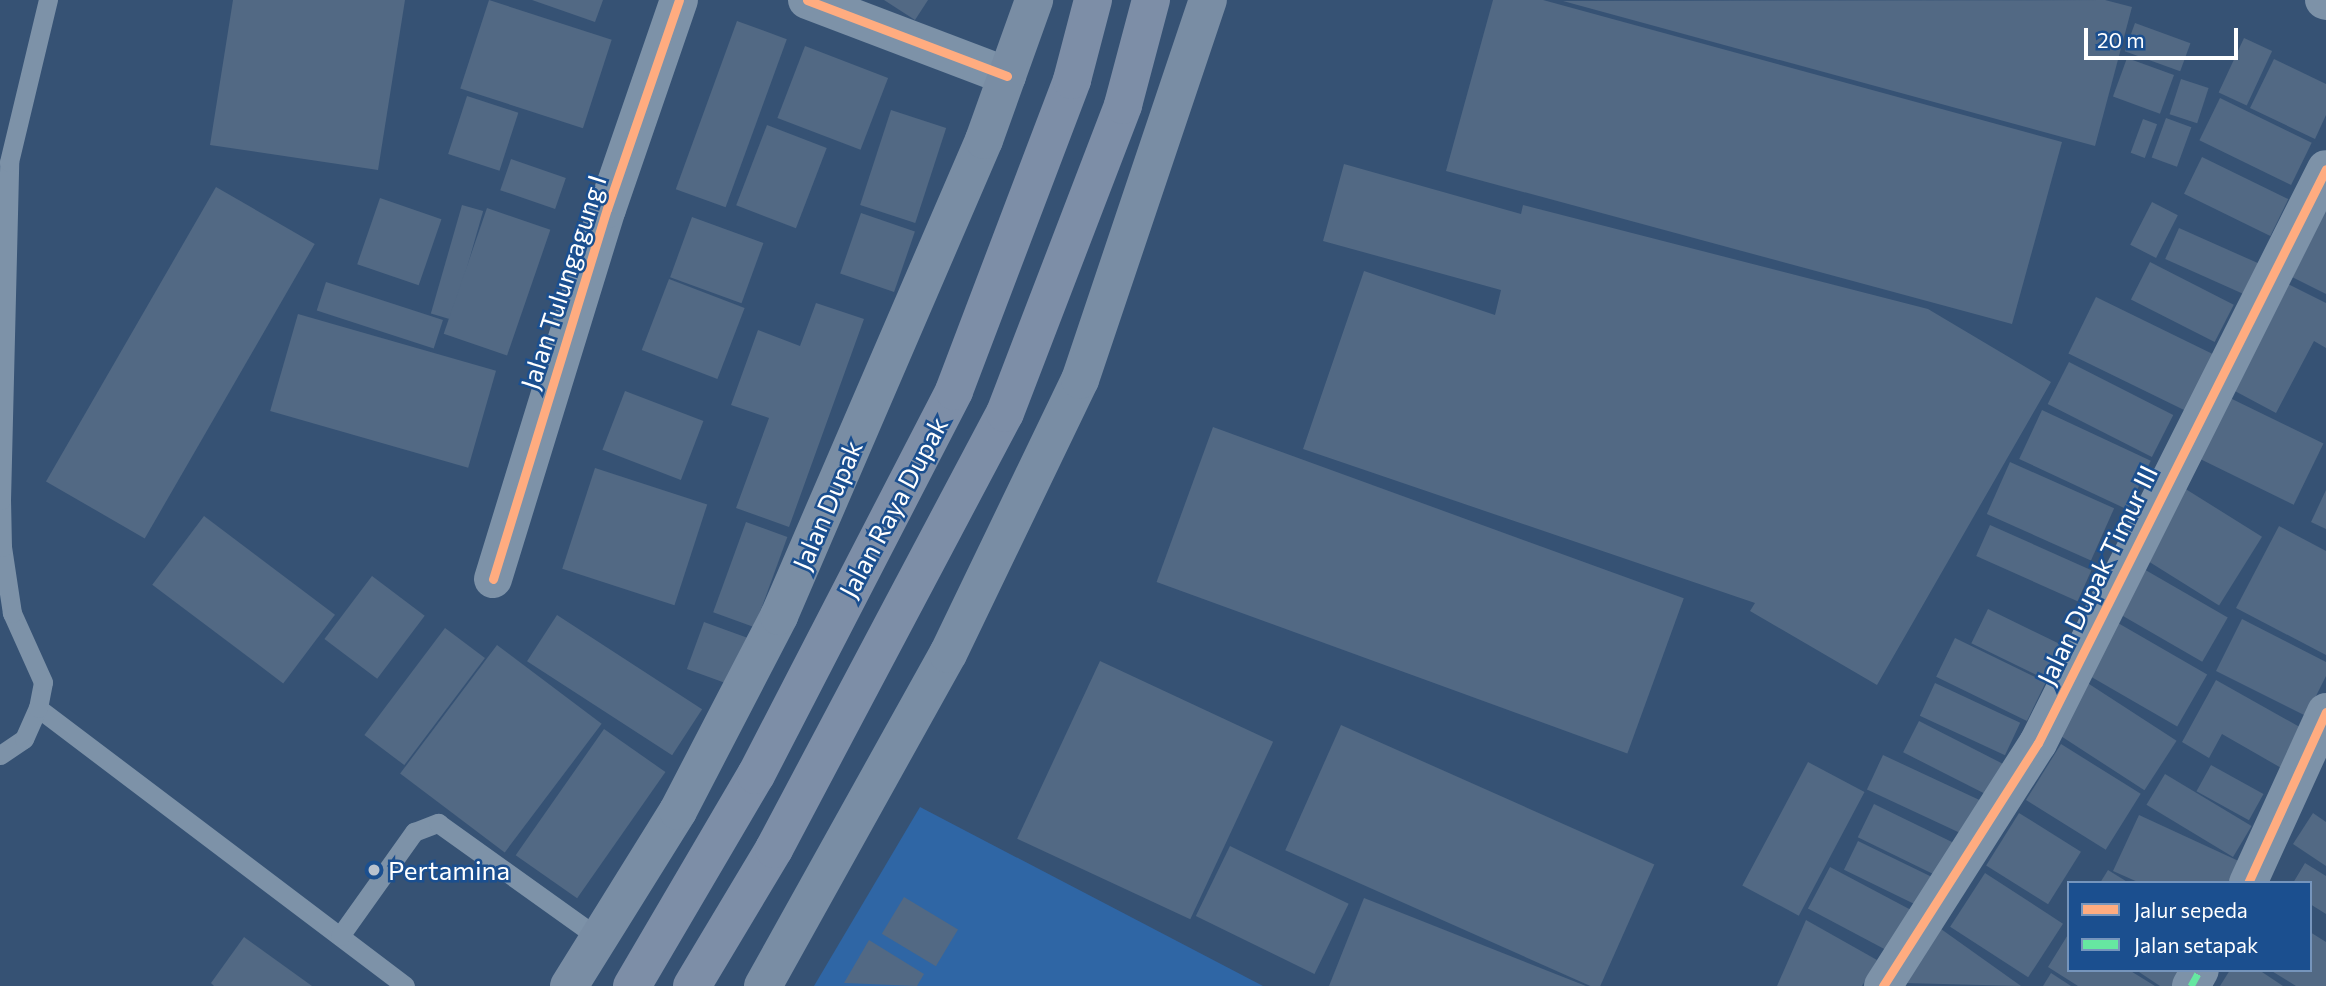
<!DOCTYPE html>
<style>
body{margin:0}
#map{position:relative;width:2326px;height:986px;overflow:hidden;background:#365274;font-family:Commissioner,sans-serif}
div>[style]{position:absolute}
.green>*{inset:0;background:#2f66a5}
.building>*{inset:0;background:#526984;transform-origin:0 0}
.service>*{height:19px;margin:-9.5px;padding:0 9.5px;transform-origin:9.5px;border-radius:9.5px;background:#7d92a8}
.minor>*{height:38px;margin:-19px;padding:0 19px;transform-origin:19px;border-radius:19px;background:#7d92a8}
.secondary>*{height:38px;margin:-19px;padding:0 19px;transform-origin:19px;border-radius:19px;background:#798da4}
.primary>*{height:38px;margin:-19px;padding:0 19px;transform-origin:19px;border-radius:19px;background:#7d8ea7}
.quiet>*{height:7px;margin-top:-3.5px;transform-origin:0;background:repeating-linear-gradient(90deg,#66e7a1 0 14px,transparent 0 21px)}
.cycleway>*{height:9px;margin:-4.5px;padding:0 4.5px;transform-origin:4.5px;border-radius:4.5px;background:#ffac80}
.dots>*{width:19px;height:19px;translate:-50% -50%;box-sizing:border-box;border:4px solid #1b4f8f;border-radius:50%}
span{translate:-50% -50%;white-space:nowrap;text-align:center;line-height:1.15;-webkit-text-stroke:5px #1b4f8f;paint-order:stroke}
.street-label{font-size:26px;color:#fff}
.poi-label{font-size:26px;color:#fff}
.left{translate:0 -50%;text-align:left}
.legend{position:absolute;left:2067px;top:881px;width:245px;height:91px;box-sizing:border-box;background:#1b4f8f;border:2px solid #7695bc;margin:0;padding:9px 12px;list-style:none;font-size:21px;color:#fff}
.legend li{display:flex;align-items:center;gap:14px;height:35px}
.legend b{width:35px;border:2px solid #7695bc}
.scale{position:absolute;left:2084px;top:28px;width:154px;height:32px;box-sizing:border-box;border:4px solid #fff;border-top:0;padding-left:9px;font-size:21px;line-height:24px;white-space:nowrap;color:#fff;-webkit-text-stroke:5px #1b4f8f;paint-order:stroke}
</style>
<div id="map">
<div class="green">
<div style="clip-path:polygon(920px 807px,1263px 986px,814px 986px)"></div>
</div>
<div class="building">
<div style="clip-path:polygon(233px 0,405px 0,378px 170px,210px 145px)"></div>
<div style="left:489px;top:0;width:129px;height:93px;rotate:18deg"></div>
<div style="clip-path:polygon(532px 0,603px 0,595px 22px)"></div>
<div style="clip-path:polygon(884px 0,928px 0,915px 20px)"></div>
<div style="clip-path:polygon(1493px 0,1543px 0,2062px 142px,2012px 324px,1446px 171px)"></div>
<div style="clip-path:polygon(2105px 0,2132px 7px,2095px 146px,1563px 1px)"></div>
<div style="left:737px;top:21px;width:53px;height:179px;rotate:20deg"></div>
<div style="left:2135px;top:23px;width:59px;height:30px;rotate:20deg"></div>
<div style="left:2244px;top:38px;width:31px;height:60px;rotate:25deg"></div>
<div style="left:805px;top:46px;width:89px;height:77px;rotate:21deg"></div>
<div style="left:2127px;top:58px;width:50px;height:41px;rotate:20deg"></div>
<div style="clip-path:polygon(2274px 59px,2326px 84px,2326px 115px,2315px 139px,2250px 108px)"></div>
<div style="left:2181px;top:79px;width:29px;height:37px;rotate:18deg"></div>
<div style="left:467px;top:96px;width:54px;height:61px;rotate:18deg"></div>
<div style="left:2220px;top:98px;width:102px;height:47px;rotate:26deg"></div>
<div style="left:891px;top:110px;width:58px;height:100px;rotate:18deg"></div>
<div style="left:2166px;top:118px;width:27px;height:42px;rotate:20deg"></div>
<div style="left:2143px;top:119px;width:15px;height:36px;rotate:20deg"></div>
<div style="left:767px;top:125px;width:64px;height:86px;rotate:21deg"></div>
<div style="left:2202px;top:157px;width:96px;height:41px;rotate:26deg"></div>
<div style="left:511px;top:159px;width:58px;height:33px;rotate:19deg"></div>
<div style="clip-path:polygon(1344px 164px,1521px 214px,1523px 205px,1928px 309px,2051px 382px,1877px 685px,1750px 611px,1755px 603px,1303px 449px,1364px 271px,1495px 315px,1501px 290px,1323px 241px)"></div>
<div style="left:216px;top:187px;width:114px;height:340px;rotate:30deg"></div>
<div style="left:380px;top:198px;width:65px;height:70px;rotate:19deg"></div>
<div style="left:2152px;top:202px;width:29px;height:48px;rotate:27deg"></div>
<div style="clip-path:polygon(2326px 202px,2326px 294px,2284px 273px)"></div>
<div style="left:462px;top:205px;width:22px;height:113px;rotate:16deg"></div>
<div style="left:487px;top:208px;width:67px;height:133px;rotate:19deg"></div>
<div style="left:861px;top:213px;width:57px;height:64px;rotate:19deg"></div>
<div style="left:692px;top:217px;width:76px;height:64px;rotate:20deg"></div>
<div style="left:2179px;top:228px;width:90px;height:34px;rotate:24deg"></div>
<div style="left:2150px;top:262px;width:94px;height:42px;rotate:27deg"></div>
<div style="left:669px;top:279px;width:81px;height:76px;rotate:21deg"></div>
<div style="left:326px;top:282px;width:123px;height:30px;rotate:18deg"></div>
<div style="clip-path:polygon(2284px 282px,2326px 303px,2326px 348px,2314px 341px,2276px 413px,2233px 390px)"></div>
<div style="left:2096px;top:297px;width:131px;height:63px;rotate:26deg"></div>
<div style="clip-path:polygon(816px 303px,864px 319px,789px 527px,736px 508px,769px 418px,731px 405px,758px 330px,800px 346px)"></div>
<div style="left:298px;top:314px;width:206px;height:101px;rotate:16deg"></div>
<div style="left:2069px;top:362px;width:117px;height:47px;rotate:27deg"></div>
<div style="left:625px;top:391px;width:84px;height:63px;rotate:21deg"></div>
<div style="left:2230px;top:398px;width:104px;height:68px;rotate:26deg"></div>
<div style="left:2042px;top:410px;width:120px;height:54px;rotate:25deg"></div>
<div style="left:1213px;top:427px;width:501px;height:165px;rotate:20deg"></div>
<div style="left:2010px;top:462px;width:114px;height:57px;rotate:24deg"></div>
<div style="left:595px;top:468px;width:118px;height:106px;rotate:18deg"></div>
<div style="left:2184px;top:488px;width:92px;height:81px;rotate:32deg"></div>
<div style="clip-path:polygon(2326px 490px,2326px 529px,2311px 522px)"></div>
<div style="left:204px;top:516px;width:164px;height:86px;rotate:37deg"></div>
<div style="left:746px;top:522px;width:44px;height:96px;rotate:20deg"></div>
<div style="left:1990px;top:525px;width:111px;height:34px;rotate:24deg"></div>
<div style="clip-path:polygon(2279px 526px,2326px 551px,2326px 655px,2236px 608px)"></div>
<div style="left:2142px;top:568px;width:99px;height:51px;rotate:30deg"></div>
<div style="left:372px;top:576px;width:66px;height:79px;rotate:37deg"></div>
<div style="left:1988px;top:609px;width:88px;height:38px;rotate:26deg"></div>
<div style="left:557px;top:615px;width:173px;height:55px;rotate:33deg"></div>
<div style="clip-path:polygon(2242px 619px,2326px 662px,2326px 676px,2306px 716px,2216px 671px)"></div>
<div style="left:704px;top:622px;width:46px;height:50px;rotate:20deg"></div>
<div style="left:2118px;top:623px;width:103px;height:60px;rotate:30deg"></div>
<div style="left:445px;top:628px;width:50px;height:134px;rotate:37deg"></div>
<div style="left:1955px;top:638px;width:101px;height:43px;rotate:26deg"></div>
<div style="left:497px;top:645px;width:131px;height:161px;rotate:37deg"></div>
<div style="left:1100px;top:661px;width:191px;height:196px;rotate:25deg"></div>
<div style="clip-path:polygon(2216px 680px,2305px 730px,2283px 769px,2222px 734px,2209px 758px,2182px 742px)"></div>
<div style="left:2086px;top:682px;width:108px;height:59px;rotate:33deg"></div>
<div style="left:1935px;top:683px;width:94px;height:36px;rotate:25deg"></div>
<div style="left:1919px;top:721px;width:94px;height:35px;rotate:27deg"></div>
<div style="left:1341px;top:725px;width:343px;height:137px;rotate:24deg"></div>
<div style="left:604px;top:729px;width:75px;height:154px;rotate:35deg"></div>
<div style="left:2061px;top:744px;width:94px;height:66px;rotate:32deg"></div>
<div style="left:1883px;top:755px;width:110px;height:38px;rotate:25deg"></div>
<div style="left:1808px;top:762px;width:64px;height:140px;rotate:28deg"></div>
<div style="left:2211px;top:765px;width:60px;height:30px;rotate:29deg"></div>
<div style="left:2165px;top:774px;width:101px;height:36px;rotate:31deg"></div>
<div style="left:1874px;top:804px;width:93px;height:37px;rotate:26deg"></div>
<div style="left:2019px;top:813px;width:73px;height:62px;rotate:32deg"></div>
<div style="clip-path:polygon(2313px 813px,2326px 822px,2326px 866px,2293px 844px)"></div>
<div style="clip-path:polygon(2139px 815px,2243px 863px,2234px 883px,2140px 883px,2113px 871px)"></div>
<div style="left:1858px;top:841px;width:88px;height:32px;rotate:26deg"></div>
<div style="left:1230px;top:846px;width:132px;height:78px;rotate:26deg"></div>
<div style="clip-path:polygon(2305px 863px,2326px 876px,2326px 914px,2310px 904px,2310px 883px,2293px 883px)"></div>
<div style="left:1830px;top:867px;width:95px;height:47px;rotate:28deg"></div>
<div style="clip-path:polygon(2108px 870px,2129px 883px,2100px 883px)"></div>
<div style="left:1985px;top:873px;width:93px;height:64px;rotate:33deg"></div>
<div style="left:904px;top:897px;width:63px;height:43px;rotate:31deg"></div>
<div style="clip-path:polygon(1364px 898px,1586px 986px,1329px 986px)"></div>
<div style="clip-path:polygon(1806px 920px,1877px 960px,1862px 986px,1777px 986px)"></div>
<div style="clip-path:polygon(1941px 929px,2021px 986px,1903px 983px)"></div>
<div style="clip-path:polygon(2310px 932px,2326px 942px,2326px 986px,2296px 986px,2270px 970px,2310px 970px)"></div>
<div style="clip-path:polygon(2069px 933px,2069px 970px,2129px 970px,2155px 986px,2078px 986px,2048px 967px)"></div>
<div style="clip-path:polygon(244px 937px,312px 986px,214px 986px,211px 983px)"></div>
<div style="clip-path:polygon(869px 940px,924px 974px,917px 986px,844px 983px)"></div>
<div style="clip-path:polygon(2136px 970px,2183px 970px,2173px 986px,2160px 986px)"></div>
<div style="clip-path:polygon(2230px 970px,2259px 970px,2283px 986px,2220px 986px)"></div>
<div style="clip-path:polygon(2051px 973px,2071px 986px,2043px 986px)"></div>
</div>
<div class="service">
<div style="left:38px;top:708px;width:460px;rotate:37.1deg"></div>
<div style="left:0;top:755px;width:29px;rotate:-34deg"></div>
<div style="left:24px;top:739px;width:34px;rotate:-66deg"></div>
<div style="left:38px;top:708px;width:26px;rotate:-79deg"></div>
<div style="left:43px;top:682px;width:76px;rotate:-114.2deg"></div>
<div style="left:12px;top:613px;width:67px;rotate:-98.6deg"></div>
<div style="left:2px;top:547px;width:47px;rotate:-91.2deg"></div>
<div style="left:1px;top:500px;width:338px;rotate:-88.6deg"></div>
<div style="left:9px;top:162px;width:167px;rotate:-76.5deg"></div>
<div style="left:340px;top:936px;width:128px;rotate:-54.6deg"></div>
<div style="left:414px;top:832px;width:26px;rotate:-21deg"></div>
<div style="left:438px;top:823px;width:199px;rotate:35.6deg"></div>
</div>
<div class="minor">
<div style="left:807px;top:0;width:214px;rotate:20.8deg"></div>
<div style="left:2324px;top:0;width:2px;rotate:27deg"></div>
<div style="left:493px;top:579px;width:387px;rotate:-72.9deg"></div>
<div style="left:607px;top:209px;width:221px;rotate:-71deg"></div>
<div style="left:2248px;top:883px;width:188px;rotate:-65.5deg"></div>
<div style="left:1883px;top:986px;width:288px;rotate:-57.5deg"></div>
<div style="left:2038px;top:743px;width:642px;rotate:-63.36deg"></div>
<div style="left:2191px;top:986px;width:18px;rotate:-61deg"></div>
</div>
<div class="secondary">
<div style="left:569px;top:986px;width:206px;rotate:-58.1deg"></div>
<div style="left:678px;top:811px;width:220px;rotate:-62.6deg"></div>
<div style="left:779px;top:616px;width:518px;rotate:-66.7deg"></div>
<div style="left:984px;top:140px;width:149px;rotate:-70.3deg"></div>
<div style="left:763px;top:986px;width:380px;rotate:-60.9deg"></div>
<div style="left:948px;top:654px;width:304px;rotate:-64.3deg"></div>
<div style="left:1080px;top:380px;width:401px;rotate:-71.4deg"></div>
</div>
<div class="primary">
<div style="left:632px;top:986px;width:245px;rotate:-59.6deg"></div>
<div style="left:756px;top:775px;width:432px;rotate:-62.7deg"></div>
<div style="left:954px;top:391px;width:333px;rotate:-69.2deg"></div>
<div style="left:1072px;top:80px;width:83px;rotate:-75.3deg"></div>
<div style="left:692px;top:986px;width:160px;rotate:-59.1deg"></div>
<div style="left:774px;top:849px;width:493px;rotate:-62.1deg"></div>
<div style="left:1005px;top:413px;width:330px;rotate:-69deg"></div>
<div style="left:1123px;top:105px;width:109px;rotate:-75.1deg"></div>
</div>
<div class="quiet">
<div style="left:2191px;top:986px;width:18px;rotate:-61deg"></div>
</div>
<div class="cycleway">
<div style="left:807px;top:0;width:214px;rotate:20.8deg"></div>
<div style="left:493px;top:579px;width:387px;rotate:-72.9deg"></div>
<div style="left:607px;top:209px;width:221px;rotate:-71deg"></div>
<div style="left:2248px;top:883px;width:188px;rotate:-65.5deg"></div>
<div style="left:1883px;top:986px;width:288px;rotate:-57.5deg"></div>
<div style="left:2038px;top:743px;width:642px;rotate:-63.36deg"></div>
</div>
<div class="dots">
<div style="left:374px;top:870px;background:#b9c2ce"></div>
</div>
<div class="street-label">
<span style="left:563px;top:282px;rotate:-72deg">Jalan Tulungagung I</span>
<span style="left:827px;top:505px;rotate:-67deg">Jalan Dupak</span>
<span style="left:893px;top:507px;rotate:-62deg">Jalan Raya Dupak</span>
<span style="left:2097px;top:575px;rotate:-64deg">Jalan Dupak Timur III</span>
</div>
<div class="poi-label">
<span class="left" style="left:388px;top:870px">Pertamina</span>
</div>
<ul class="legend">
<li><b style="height:9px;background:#ffac80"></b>Jalur sepeda</li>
<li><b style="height:9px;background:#66e7a1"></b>Jalan setapak</li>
</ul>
<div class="scale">20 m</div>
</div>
